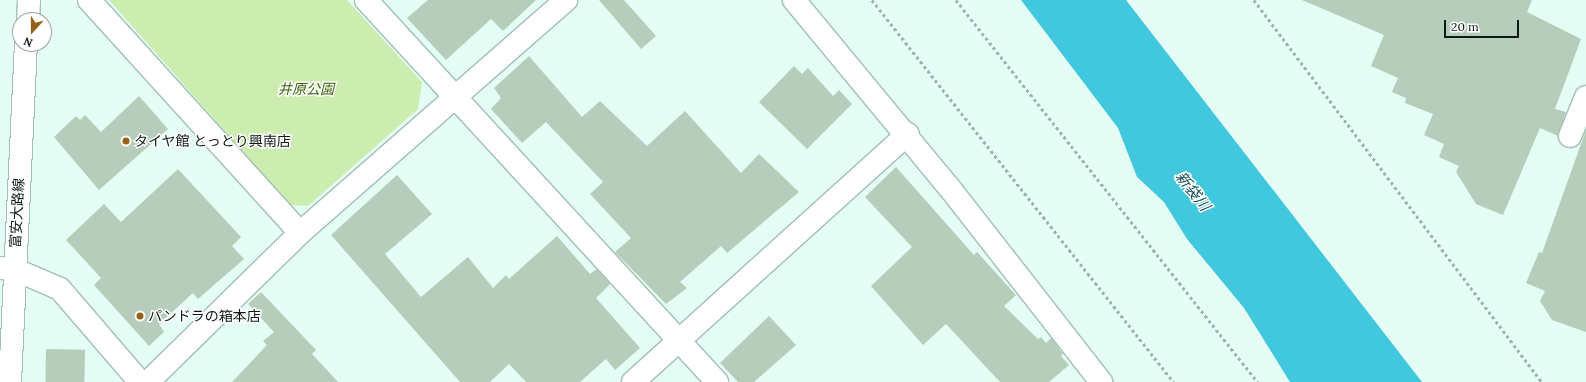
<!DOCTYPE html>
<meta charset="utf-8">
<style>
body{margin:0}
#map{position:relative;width:1586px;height:382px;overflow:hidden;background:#e5fef5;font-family:Lora,"Noto Sans JP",serif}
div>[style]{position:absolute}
.green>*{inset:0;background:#cdecb0}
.water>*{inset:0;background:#41c8df}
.building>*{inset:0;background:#b5cdba;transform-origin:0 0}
.path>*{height:2.5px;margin-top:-1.25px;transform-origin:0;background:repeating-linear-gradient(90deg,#9db2aa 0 3px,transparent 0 6px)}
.roads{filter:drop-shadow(1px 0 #a1c0b5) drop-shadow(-1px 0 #a1c0b5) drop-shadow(0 1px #a1c0b5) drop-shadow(0 -1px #a1c0b5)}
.minor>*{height:22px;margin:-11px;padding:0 11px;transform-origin:11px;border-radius:11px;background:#fff}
.tertiary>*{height:22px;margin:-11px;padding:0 11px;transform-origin:11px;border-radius:11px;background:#fff}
.dots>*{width:11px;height:11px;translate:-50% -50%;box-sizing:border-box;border:2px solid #fff;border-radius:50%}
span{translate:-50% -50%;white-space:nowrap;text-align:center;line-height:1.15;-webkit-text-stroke:3px #fff;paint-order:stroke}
.park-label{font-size:14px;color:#3e6208;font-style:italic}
.poi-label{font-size:14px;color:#0d1915}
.left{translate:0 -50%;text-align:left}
.street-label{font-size:14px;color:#0d1915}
.water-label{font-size:15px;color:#174f59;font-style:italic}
.north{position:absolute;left:12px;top:12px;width:40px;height:40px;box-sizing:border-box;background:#fff;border:1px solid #9ea3a1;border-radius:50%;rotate:201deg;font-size:11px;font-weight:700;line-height:16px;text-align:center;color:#0d1915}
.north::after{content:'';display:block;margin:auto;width:14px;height:18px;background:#966117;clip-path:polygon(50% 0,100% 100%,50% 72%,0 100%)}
.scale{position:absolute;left:1444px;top:20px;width:75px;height:18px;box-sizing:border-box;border:2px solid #0d1915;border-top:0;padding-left:5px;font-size:12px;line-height:14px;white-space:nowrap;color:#0d1915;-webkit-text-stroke:3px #fff;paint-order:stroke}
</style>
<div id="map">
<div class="green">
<div style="clip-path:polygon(109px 0,347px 0,422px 82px,418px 109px,308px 206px,290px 205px)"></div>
</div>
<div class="water">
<div style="clip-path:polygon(1021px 0,1126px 0,1422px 382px,1290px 382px,1244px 308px,1187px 239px,1164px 202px,1137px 177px,1118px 128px)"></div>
</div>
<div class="building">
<div style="clip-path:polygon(428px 0,536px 0,503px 31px,491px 19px,446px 60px,407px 18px)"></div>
<div style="clip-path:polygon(599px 0,624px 0,656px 36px,641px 49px)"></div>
<div style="clip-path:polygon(1302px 0,1532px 0,1527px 12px,1581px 39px,1555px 109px,1566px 112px,1558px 136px,1540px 128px,1503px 215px,1476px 204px,1456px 172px,1459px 166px,1439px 157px,1444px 144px,1424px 135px,1433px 114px,1405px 103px,1406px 98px,1392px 92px,1398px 78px,1371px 66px,1384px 35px)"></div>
<div style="clip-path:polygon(529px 56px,582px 117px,600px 101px,647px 146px,685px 111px,741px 173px,759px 154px,799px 192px,727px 253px,721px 246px,680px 282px,687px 288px,666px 304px,615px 252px,631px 238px,590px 194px,603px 182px,546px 122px,522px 143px,491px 109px,501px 98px,494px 88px)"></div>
<div style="clip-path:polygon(794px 66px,802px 74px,808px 68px,833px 96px,839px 90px,852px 104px,807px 149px,759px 102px)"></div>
<div style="clip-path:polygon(139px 96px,168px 129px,99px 190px,54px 137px,76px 116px,80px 120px,85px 115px,101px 132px)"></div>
<div style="clip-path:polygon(1586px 130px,1586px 332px,1552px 320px,1540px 301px,1545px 291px,1526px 283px,1539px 252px,1542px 253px)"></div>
<div style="clip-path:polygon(896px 167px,974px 255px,977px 252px,1016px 295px,1004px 306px,1038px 339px,1041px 337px,1046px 343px,1051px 338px,1063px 354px,1061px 356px,1069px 365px,1049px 382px,1000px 382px,946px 324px,923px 345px,871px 286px,912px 247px,865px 197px)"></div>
<div style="clip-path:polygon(178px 169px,241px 237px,232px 246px,244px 259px,198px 299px,193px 293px,159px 324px,164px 332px,149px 346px,94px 285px,101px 278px,66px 240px,104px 204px,121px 222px)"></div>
<div style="clip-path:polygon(397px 175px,432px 214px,385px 254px,421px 297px,468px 257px,493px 288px,506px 275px,509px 279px,557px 236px,590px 274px,597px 269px,610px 284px,596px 298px,640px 348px,615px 370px,606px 359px,580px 382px,526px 382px,509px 364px,490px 382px,460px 382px,331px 235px)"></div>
<div style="clip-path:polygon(261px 292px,316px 350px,312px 354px,338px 382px,232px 382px,267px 345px,263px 341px,274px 332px,248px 304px)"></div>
<div style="clip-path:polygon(769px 316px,796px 345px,754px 382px,738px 382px,720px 363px)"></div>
<div style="left:46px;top:349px;width:39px;height:33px;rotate:1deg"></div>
</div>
<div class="path">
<div style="left:872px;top:0;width:487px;rotate:51.7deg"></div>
<div style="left:956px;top:0;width:487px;rotate:51.7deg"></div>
<div style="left:1254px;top:0;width:478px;rotate:53deg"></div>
</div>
<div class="roads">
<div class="minor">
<div style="left:89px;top:0;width:314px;rotate:47.8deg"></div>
<div style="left:366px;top:0;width:519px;rotate:47.42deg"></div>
<div style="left:794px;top:0;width:241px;rotate:50.4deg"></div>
<div style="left:948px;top:186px;width:249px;rotate:52deg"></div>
<div style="left:1570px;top:136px;width:42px;rotate:-67.7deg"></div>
<div style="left:148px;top:382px;width:213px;rotate:-44.4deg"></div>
<div style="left:300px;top:233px;width:354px;rotate:-41.2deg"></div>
<div style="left:633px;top:382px;width:370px;rotate:-42.1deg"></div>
</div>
<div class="tertiary">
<div style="left:28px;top:20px;width:20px;rotate:-87deg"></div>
<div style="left:1px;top:268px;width:13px;rotate:4deg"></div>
<div style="left:14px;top:269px;width:50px;rotate:23.5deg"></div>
<div style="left:60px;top:289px;width:123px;rotate:49.3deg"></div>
<div style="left:10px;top:382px;width:338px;rotate:-87.3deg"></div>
</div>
</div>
<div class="dots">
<div style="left:126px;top:141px;background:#966117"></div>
<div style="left:140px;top:316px;background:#966117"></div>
</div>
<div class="park-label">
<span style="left:306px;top:89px">井原公園</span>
</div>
<div class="poi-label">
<span class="left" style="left:134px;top:141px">タイヤ館 とっとり興南店</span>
<span class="left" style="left:148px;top:316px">パンドラの箱本店</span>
</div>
<div class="street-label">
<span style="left:17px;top:213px;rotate:-87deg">富安大路線</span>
</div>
<div class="water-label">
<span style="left:1193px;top:191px;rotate:52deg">新袋川</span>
</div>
<div class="north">N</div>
<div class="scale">20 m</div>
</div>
